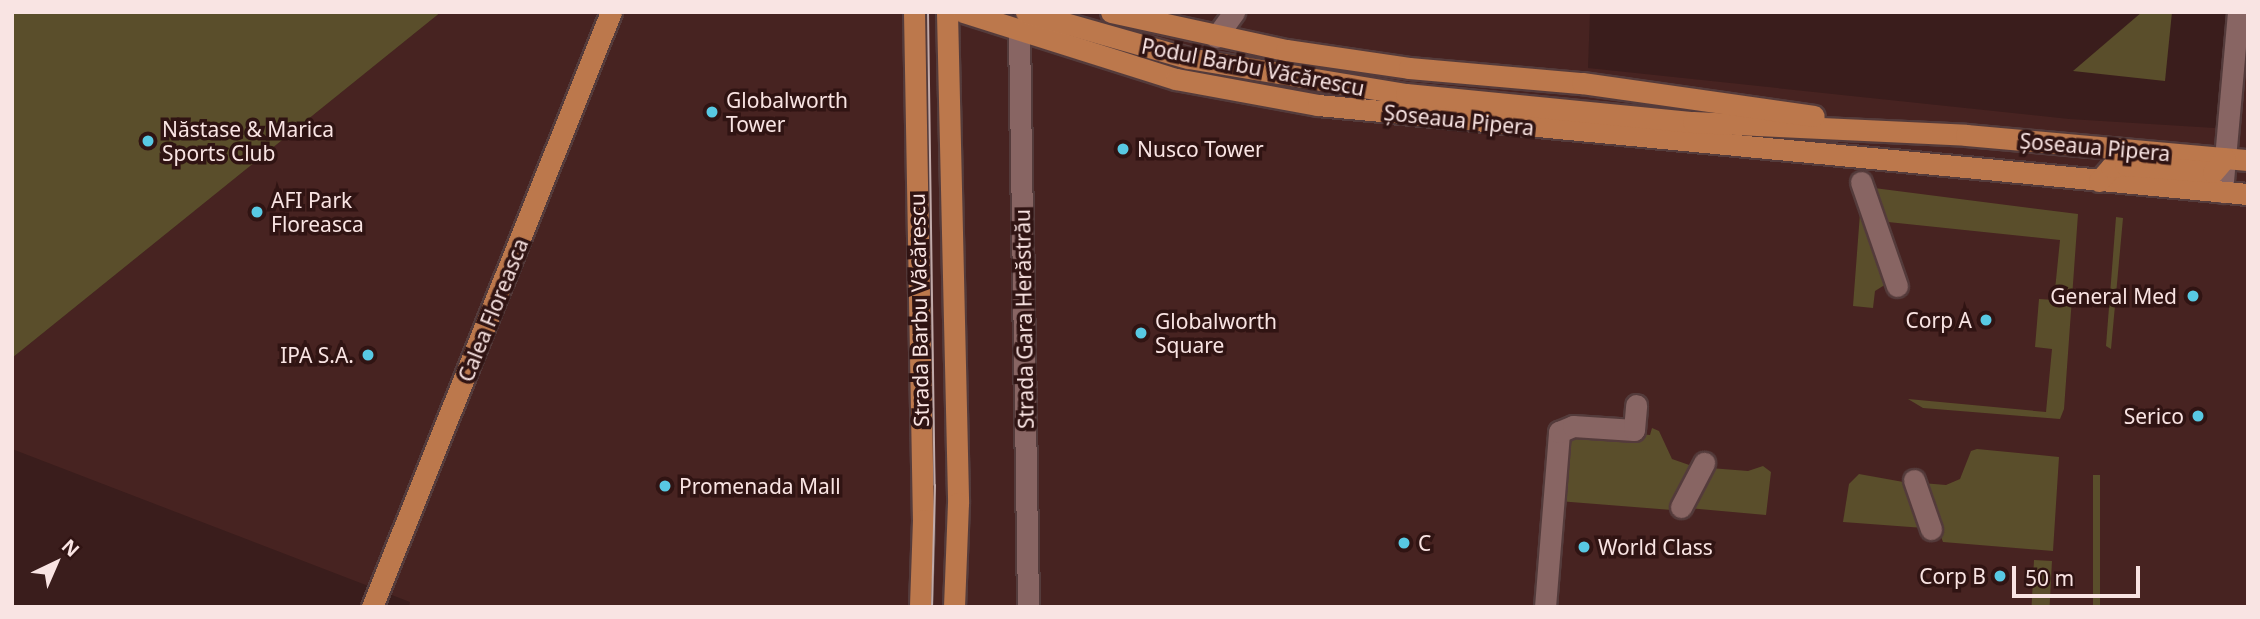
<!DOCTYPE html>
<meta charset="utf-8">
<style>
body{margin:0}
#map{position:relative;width:2260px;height:619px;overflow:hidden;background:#3a1d1c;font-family:"Noto Sans",sans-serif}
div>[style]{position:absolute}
.built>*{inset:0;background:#472321}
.green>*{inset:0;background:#5a4e2b;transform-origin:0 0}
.roads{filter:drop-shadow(2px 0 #543b3b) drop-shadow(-2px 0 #543b3b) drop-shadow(0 2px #543b3b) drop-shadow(0 -2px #543b3b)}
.minor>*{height:21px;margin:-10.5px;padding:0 10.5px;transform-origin:10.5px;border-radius:10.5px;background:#886563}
.major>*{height:21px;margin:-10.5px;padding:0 10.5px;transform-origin:10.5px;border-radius:10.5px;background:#bc784c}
.tram>*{height:2px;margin:-1px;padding:0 1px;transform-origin:1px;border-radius:1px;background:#c1aaa9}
.dots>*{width:19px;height:19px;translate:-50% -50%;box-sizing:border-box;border:4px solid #301413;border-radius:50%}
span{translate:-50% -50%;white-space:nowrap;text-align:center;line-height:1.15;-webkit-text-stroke:7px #301413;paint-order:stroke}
.street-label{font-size:21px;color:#f9e4e3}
.poi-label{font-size:21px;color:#f9e4e3}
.left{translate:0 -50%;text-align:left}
.right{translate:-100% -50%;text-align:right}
.frame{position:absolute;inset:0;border:14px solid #f9e4e3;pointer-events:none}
.north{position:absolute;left:21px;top:528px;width:70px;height:70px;-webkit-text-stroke:5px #301413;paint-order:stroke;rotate:44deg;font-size:19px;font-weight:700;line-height:28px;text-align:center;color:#f9e4e3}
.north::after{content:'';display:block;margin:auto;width:24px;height:32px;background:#f9e4e3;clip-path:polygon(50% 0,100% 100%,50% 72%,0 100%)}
.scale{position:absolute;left:2012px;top:566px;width:128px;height:32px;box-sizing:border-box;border:4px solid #f9e4e3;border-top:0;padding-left:9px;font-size:21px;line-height:24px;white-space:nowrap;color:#f9e4e3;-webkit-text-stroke:5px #301413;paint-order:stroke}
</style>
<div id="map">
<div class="built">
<div style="clip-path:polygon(441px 12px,1590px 12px,1588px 68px,2069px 119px,2231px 129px,2248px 12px,2248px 607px,409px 607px,410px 602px,12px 449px,12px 358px)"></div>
</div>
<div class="green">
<div style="clip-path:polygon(12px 12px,441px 12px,12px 358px)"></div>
<div style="clip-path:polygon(2142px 12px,2172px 12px,2165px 81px,2073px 71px)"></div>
<div style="clip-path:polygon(1874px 188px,2078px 214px,2064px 409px,2060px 419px,1923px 408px,1908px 399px,2046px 412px,2052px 349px,2035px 347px,2039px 299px,2054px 300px,2060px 240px,1888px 222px)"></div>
<div style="clip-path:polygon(1861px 200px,1891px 281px,1875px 291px,1873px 308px,1853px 306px)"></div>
<div style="clip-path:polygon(2116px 217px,2123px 218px,2111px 349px,2106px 346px)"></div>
<div style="clip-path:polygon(1571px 428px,1650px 435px,1652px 428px,1659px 431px,1672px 459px,1695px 467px,1672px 510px,1558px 501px,1561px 443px)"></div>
<div style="clip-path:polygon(1977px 449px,2059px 457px,2053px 551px,1943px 542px,1922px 483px,1946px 485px,1960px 479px,1971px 451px)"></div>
<div style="clip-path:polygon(1763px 466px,1771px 472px,1766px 515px,1688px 508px,1710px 468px,1748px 471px)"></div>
<div style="clip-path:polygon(1859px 474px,1909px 483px,1924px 528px,1843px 522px,1849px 484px)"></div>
<div style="left:2093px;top:475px;width:7px;height:132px"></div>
<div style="left:2034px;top:560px;width:18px;height:47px;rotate:3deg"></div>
</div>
<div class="roads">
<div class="minor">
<div style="left:1019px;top:32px;width:575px;rotate:89.1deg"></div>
<div style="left:1216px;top:37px;width:31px;rotate:-54deg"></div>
<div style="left:1861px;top:182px;width:110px;rotate:70.9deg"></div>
<div style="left:2222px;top:192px;width:181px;rotate:-84.9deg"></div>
<div style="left:1914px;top:480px;width:52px;rotate:70.9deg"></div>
<div style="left:1681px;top:507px;width:50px;rotate:-62.4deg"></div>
<div style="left:1545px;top:607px;width:176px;rotate:-85.4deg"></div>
<div style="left:1559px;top:432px;width:15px;rotate:-23deg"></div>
<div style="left:1573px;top:426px;width:61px;rotate:3.8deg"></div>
<div style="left:1634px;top:430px;width:25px;rotate:-85deg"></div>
</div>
<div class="major">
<div style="left:914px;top:12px;width:508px;rotate:88.99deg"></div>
<div style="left:923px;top:520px;width:87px;rotate:92deg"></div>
<div style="left:947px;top:12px;width:491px;rotate:88.7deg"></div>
<div style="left:958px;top:503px;width:104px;rotate:92.2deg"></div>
<div style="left:963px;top:12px;width:223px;rotate:17.5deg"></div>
<div style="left:1176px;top:79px;width:144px;rotate:10.4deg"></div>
<div style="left:1318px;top:105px;width:934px;rotate:5.47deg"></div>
<div style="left:1026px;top:12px;width:168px;rotate:15.9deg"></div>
<div style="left:1188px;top:58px;width:221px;rotate:9.4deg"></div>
<div style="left:1406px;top:94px;width:288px;rotate:5.6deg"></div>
<div style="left:1693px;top:122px;width:273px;rotate:2.7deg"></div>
<div style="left:1966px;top:135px;width:283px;rotate:5.1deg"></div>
<div style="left:1111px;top:12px;width:179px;rotate:12.3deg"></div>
<div style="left:1286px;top:50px;width:124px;rotate:8.3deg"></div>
<div style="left:1409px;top:68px;width:174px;rotate:5deg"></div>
<div style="left:1582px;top:83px;width:234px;rotate:8.1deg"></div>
<div style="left:2099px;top:181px;width:18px;rotate:-49deg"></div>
<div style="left:2111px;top:167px;width:14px;rotate:-8deg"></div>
<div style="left:2125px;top:165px;width:88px;rotate:4.5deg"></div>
<div style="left:2213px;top:172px;width:18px;rotate:-49deg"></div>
<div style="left:372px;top:607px;width:641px;rotate:-68.12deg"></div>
</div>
</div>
<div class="tram">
<div style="left:928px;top:12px;width:473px;rotate:89.2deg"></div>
<div style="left:935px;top:485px;width:122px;rotate:91.4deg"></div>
</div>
<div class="dots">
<div style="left:712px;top:112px;background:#58c9e3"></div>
<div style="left:148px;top:141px;background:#58c9e3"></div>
<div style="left:1123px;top:149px;background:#58c9e3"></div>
<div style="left:257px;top:212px;background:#58c9e3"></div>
<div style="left:2193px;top:296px;background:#58c9e3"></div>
<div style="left:1986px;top:320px;background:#58c9e3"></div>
<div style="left:1141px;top:333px;background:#58c9e3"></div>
<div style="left:368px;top:355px;background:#58c9e3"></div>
<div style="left:2198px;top:416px;background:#58c9e3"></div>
<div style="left:665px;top:486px;background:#58c9e3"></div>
<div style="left:1404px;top:543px;background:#58c9e3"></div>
<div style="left:1584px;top:547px;background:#58c9e3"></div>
<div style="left:2000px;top:576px;background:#58c9e3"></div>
</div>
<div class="street-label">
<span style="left:1253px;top:67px;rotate:11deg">Podul Barbu Văcărescu</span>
<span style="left:1459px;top:120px;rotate:6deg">Șoseaua Pipera</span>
<span style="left:2095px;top:147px;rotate:5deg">Șoseaua Pipera</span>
<span style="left:493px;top:310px;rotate:-68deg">Calea Floreasca</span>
<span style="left:919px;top:310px;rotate:-91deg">Strada Barbu Văcărescu</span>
<span style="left:1024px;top:319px;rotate:-91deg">Strada Gara Herăstrău</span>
</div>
<div class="poi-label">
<span class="left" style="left:726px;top:112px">Globalworth<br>Tower</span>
<span class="left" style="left:162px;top:141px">Năstase &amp; Marica<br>Sports Club</span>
<span class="left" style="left:1137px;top:149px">Nusco Tower</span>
<span class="left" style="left:271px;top:212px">AFI Park<br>Floreasca</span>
<span class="right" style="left:2177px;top:296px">General Med</span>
<span class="right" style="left:1972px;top:320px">Corp A</span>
<span class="left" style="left:1155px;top:333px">Globalworth<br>Square</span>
<span class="right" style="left:354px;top:355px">IPA S.A.</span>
<span class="right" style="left:2184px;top:416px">Serico</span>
<span class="left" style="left:679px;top:486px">Promenada Mall</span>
<span class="left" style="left:1418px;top:543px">C</span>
<span class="left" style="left:1598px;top:547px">World Class</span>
<span class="right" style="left:1986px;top:576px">Corp B</span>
</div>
<div class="frame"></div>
<div class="north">N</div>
<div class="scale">50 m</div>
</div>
